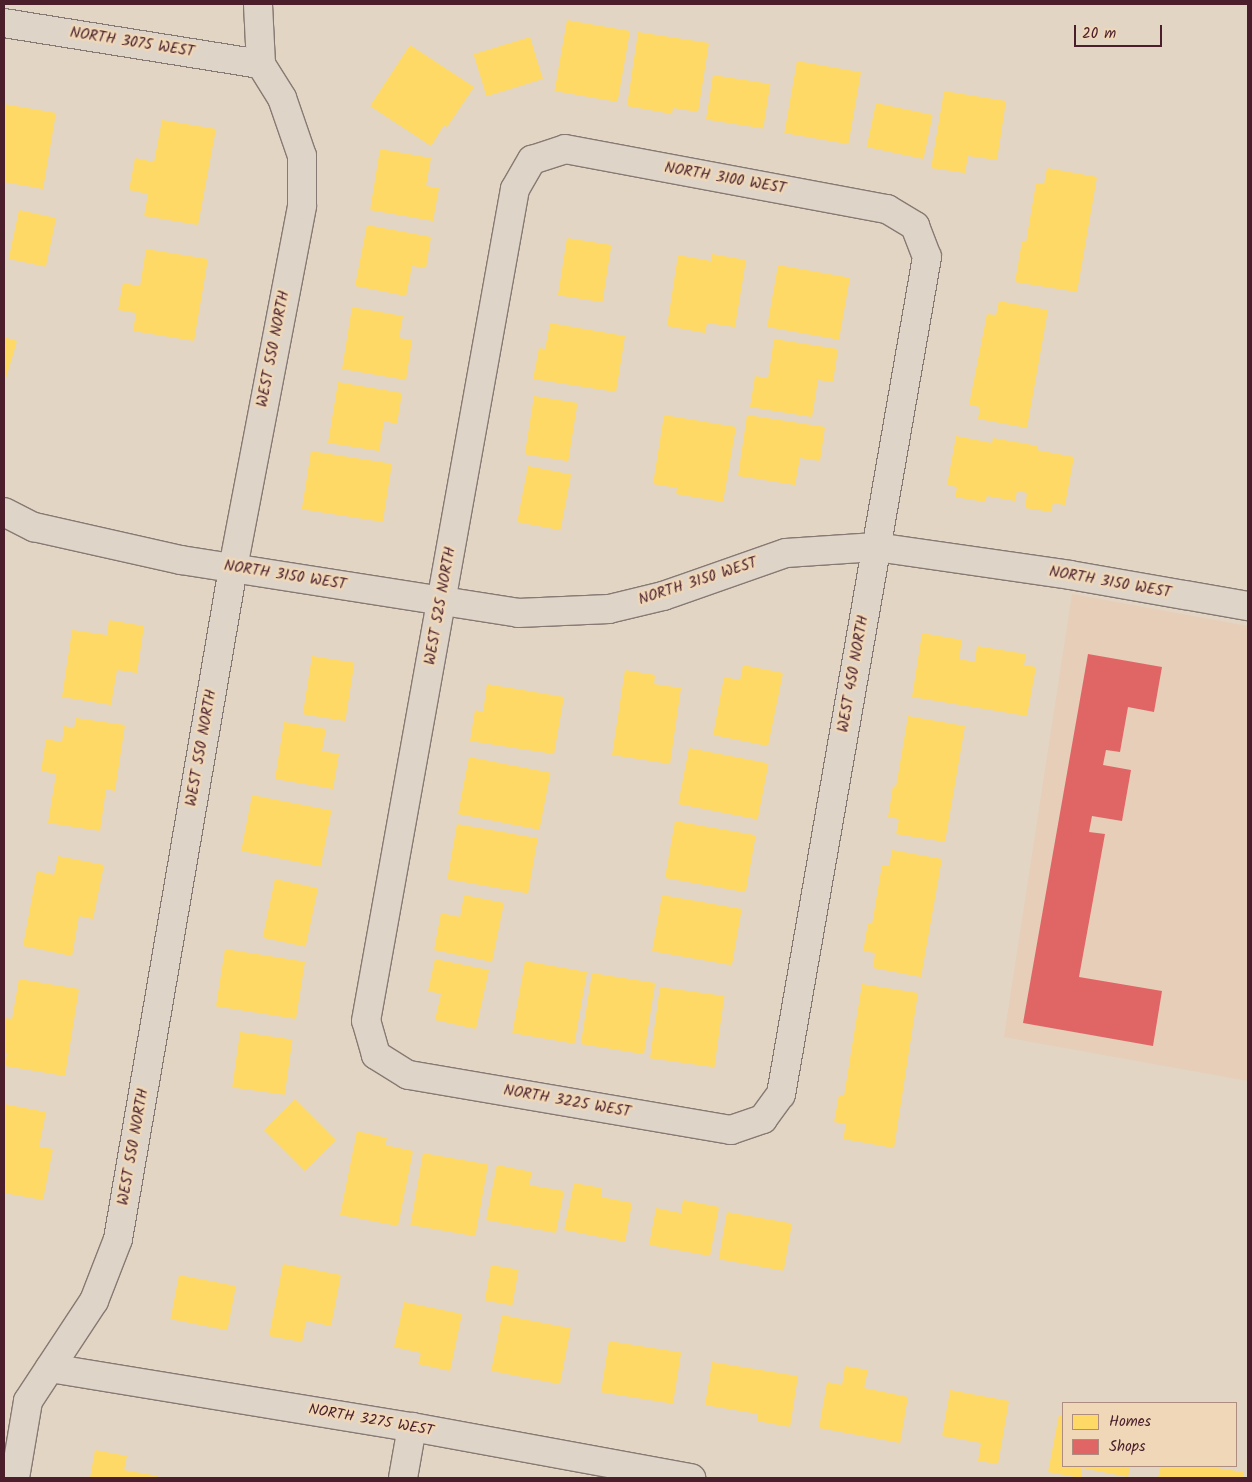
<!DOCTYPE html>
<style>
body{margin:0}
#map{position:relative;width:1252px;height:1482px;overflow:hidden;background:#e2d5c4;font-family:Kalam,sans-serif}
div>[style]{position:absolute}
.built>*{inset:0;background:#e7ceb8}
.homes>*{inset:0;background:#ffd966;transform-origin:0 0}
.shops>*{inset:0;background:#e06666}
.roads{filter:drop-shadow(1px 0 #877973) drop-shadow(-1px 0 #877973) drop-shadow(0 1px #877973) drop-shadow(0 -1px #877973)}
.street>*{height:28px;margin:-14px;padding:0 14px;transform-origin:14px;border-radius:14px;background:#ded4c8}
span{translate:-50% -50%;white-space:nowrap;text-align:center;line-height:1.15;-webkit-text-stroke:5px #efd7b7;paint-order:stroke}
.street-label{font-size:15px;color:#4a1f2b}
.frame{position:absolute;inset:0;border:5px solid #4a1f2b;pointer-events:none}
.legend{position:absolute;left:1062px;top:1402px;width:175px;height:65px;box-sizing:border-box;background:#efd7b7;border:1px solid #ad8d7f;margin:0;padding:6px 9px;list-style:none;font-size:15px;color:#4a1f2b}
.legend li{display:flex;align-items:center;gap:10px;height:25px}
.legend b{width:25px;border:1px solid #ad8d7f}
.scale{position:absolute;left:1074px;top:25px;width:88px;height:22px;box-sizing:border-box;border:2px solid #4a1f2b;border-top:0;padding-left:6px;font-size:15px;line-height:18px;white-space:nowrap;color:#4a1f2b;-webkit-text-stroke:4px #efd7b7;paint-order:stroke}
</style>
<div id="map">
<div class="built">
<div style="clip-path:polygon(1072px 594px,1248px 626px,1248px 1081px,1004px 1037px)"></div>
</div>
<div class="homes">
<div style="left:567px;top:20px;width:64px;height:72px;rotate:10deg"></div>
<div style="clip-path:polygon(638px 32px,709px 43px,698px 112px,673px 108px,672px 114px,627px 106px)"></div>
<div style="left:530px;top:37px;width:44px;height:59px;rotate:73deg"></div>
<div style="clip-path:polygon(410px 45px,474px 87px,447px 127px,444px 125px,431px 146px,370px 106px)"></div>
<div style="left:797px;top:61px;width:65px;height:73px;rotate:10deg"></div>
<div style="left:713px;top:75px;width:58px;height:45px;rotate:9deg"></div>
<div style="clip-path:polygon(944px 91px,1006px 101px,997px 160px,968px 156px,965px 173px,931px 168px)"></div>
<div style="left:876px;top:103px;width:58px;height:45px;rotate:12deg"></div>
<div style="clip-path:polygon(4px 104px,56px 113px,43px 189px,4px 182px)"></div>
<div style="clip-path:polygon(162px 120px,216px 129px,198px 225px,144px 216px,148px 194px,129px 190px,135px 158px,154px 162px)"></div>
<div style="clip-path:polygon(380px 149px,431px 158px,426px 186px,439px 188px,433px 221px,370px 210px)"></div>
<div style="clip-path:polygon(1047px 168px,1097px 177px,1077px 292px,1015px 282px,1022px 241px,1026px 242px,1036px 183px,1044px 184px)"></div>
<div style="left:19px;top:210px;width:38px;height:50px;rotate:12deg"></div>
<div style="clip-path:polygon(367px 225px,431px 237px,426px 268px,412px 266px,406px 296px,355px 286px)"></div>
<div style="left:567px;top:238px;width:45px;height:58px;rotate:9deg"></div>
<div style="clip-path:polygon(146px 249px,208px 259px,194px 341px,133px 331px,136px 313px,118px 310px,123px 283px,140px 286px)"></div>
<div style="clip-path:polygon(712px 254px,746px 260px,735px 327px,707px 323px,705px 333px,667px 326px,678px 255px,711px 261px)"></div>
<div style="left:778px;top:265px;width:73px;height:63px;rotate:10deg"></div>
<div style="clip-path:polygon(999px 301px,1048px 310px,1027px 428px,978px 419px,980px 407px,969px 405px,987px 314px,996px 315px)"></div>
<div style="clip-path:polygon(352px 307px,403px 316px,399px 338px,412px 340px,406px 380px,342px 369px)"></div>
<div style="clip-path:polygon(550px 323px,625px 336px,616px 392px,533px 379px,539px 348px,545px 349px)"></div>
<div style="clip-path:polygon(4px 337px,17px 341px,4px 385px)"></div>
<div style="clip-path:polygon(774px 339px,838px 349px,833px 382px,818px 380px,812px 417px,750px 407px,755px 376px,768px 378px)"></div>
<div style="clip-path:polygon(338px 382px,402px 393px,397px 424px,384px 421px,379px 451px,328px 443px)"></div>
<div style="left:534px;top:396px;width:44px;height:59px;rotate:9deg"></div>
<div style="clip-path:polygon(664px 415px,736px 427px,723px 502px,676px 494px,677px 488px,653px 484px)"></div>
<div style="clip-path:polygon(747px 415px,825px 427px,820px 461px,800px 458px,795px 485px,738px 476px)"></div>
<div style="clip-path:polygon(956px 436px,992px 443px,993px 438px,1038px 446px,1037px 450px,1074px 457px,1065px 505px,1053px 503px,1051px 512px,1025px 508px,1027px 493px,1017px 491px,1015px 501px,987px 496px,985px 502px,955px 497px,957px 487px,947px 485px)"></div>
<div style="left:311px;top:451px;width:82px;height:59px;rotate:9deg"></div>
<div style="left:528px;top:466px;width:44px;height:57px;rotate:11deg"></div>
<div style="clip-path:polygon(109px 620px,144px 626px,137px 673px,117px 670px,111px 705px,62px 697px,72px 630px,107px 635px)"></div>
<div style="clip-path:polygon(922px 633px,962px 640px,959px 659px,975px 662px,977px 646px,1026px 654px,1024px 665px,1036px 667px,1027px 716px,912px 697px)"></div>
<div style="left:312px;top:656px;width:43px;height:59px;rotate:9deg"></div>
<div style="clip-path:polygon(743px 665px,783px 673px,768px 746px,713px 735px,724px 677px,740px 680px)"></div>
<div style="clip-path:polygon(625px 670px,655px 675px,654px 684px,681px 688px,670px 764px,612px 755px)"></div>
<div style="clip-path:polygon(487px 684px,564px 697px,554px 754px,470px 741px,475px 710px,483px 712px)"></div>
<div style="clip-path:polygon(908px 716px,965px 726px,945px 842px,896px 834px,899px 819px,888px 817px,893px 786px,896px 787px)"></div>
<div style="clip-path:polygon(76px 718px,125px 725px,115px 791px,106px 789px,100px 831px,48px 823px,56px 774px,41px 771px,46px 739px,62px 742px,64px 726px,74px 728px)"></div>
<div style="clip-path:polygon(284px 722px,326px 729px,322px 751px,339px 754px,333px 789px,275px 779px)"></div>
<div style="left:689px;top:748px;width:81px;height:57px;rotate:11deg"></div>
<div style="left:469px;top:757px;width:83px;height:58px;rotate:11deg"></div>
<div style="left:252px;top:795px;width:81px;height:57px;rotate:11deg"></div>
<div style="left:675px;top:821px;width:82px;height:58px;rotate:10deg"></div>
<div style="left:457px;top:824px;width:82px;height:56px;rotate:10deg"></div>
<div style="clip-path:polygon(892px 850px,942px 859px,921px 977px,873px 968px,875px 953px,863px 951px,868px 923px,872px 924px,882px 865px,889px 866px)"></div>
<div style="clip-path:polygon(58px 856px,104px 865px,93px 919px,79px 916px,72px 956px,23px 946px,37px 871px,54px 875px)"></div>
<div style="left:275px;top:879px;width:44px;height:60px;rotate:12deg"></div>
<div style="clip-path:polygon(464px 895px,504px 903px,492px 962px,434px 950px,441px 913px,460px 917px)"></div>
<div style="left:662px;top:895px;width:81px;height:57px;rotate:10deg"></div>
<div style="left:225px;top:949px;width:81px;height:58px;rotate:9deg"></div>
<div style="clip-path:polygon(435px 959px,489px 970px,476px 1029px,435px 1020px,441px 994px,428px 991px)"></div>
<div style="left:525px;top:961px;width:63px;height:73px;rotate:10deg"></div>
<div style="left:592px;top:973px;width:64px;height:72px;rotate:9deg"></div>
<div style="clip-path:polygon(19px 979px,79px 989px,65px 1076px,5px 1066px,7px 1053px,4px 1052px,4px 1018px,12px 1019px)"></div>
<div style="clip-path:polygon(862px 984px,918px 993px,894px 1148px,843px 1139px,846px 1124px,834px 1122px,839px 1095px,844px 1096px)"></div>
<div style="left:660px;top:987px;width:65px;height:72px;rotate:8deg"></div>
<div style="left:240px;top:1032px;width:53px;height:56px;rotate:8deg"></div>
<div style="left:295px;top:1099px;width:58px;height:44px;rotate:45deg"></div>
<div style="clip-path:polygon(4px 1104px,46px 1112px,39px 1147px,53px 1149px,43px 1200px,4px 1193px)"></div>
<div style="clip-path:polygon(357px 1131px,387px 1138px,385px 1145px,413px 1151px,398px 1226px,340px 1215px)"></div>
<div style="left:423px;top:1153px;width:66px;height:73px;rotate:10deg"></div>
<div style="clip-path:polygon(497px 1165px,532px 1172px,529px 1185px,564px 1191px,556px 1233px,486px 1220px)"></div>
<div style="clip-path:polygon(574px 1183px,602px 1188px,601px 1197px,632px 1203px,625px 1242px,564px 1230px)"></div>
<div style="clip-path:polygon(683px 1200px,719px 1207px,710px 1256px,649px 1245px,656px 1208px,681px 1213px)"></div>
<div style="left:727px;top:1212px;width:66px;height:48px;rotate:10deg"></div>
<div style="clip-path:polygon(283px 1264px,341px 1275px,331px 1326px,306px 1321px,302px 1342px,269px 1336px)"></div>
<div style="left:491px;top:1265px;width:28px;height:36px;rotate:10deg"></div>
<div style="left:179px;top:1275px;width:58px;height:45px;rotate:11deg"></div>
<div style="clip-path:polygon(404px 1302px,462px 1314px,450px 1371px,418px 1364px,421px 1353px,394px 1347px)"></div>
<div style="left:502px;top:1315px;width:70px;height:57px;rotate:11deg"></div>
<div style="left:609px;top:1341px;width:73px;height:52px;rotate:9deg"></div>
<div style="clip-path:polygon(712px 1362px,798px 1376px,790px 1427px,757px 1421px,758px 1414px,705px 1405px)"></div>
<div style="clip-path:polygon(845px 1366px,868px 1370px,864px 1388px,908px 1397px,900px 1443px,819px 1428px,827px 1382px,842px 1385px)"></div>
<div style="clip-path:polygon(950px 1390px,1009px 1401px,998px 1464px,978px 1461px,981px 1443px,942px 1436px)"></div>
<div style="clip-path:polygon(1059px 1415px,1063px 1415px,1063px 1466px,1130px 1466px,1128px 1477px,1082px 1468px,1081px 1478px,1048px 1472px)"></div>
<div style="clip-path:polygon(95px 1450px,127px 1456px,124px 1470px,158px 1476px,157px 1478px,90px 1478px)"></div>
<div style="clip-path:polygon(1161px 1466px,1203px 1466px,1244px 1472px,1243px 1478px,1158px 1478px)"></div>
</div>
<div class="shops">
<div style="clip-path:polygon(1088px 654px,1162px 667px,1154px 712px,1128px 707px,1120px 752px,1106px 750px,1103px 765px,1131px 770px,1122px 821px,1092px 816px,1089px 832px,1105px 834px,1079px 977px,1162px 991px,1153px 1046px,1023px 1023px)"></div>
</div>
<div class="roads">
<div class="street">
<div style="left:4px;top:23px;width:260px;rotate:9.1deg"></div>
<div style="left:565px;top:149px;width:328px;rotate:10.6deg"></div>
<div style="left:887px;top:209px;width:33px;rotate:31deg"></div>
<div style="left:915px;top:226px;width:33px;rotate:69deg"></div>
<div style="left:927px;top:257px;width:850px;rotate:99.89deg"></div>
<div style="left:781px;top:1094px;width:31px;rotate:126deg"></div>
<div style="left:763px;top:1119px;width:34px;rotate:161deg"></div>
<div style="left:731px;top:1130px;width:328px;rotate:-170.3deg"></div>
<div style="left:408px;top:1075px;width:38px;rotate:-148deg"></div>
<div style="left:376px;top:1055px;width:35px;rotate:-106deg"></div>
<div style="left:366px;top:1021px;width:845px;rotate:-79.85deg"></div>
<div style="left:515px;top:189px;width:34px;rotate:-60deg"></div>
<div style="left:532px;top:160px;width:35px;rotate:-18deg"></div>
<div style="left:4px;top:512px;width:34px;rotate:27deg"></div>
<div style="left:34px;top:527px;width:151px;rotate:12.7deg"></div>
<div style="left:181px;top:560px;width:341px;rotate:8.9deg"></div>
<div style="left:518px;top:613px;width:91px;rotate:-2.5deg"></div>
<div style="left:609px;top:609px;width:56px;rotate:-13.5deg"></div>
<div style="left:663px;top:596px;width:130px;rotate:-19.3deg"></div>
<div style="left:786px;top:553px;width:90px;rotate:-3.8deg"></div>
<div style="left:876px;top:547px;width:196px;rotate:8.2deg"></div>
<div style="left:1070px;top:575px;width:181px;rotate:9.9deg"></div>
<div style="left:50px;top:1368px;width:367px;rotate:9.3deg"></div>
<div style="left:412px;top:1427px;width:284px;rotate:10.4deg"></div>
<div style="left:15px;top:1478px;width:78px;rotate:-80.4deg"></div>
<div style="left:28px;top:1401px;width:120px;rotate:-56.6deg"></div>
<div style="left:94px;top:1301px;width:66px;rotate:-68.8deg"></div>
<div style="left:118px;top:1239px;width:681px;rotate:-80.27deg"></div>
<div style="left:233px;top:568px;width:369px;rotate:-79.2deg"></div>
<div style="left:302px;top:205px;width:49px;rotate:-90deg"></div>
<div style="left:302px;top:156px;width:61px;rotate:-109deg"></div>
<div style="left:282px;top:98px;width:40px;rotate:-122deg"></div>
<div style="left:261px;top:64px;width:60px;rotate:-92.9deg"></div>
<div style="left:403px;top:1478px;width:52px;rotate:-80deg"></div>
</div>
</div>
<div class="street-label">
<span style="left:132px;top:43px;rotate:9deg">NORTH 3075 WEST</span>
<span style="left:725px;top:179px;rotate:10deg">NORTH 3100 WEST</span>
<span style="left:274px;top:349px;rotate:-79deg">WEST 550 NORTH</span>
<span style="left:285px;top:576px;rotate:9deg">NORTH 3150 WEST</span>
<span style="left:698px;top:582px;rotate:-18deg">NORTH 3150 WEST</span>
<span style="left:1110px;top:583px;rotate:10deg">NORTH 3150 WEST</span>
<span style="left:441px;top:606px;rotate:-80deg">WEST 525 NORTH</span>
<span style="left:854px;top:674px;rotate:-80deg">WEST 450 NORTH</span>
<span style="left:202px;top:748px;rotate:-80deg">WEST 550 NORTH</span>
<span style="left:567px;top:1102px;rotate:10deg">NORTH 3225 WEST</span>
<span style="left:134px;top:1147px;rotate:-80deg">WEST 550 NORTH</span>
<span style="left:371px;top:1421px;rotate:10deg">NORTH 3275 WEST</span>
</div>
<div class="frame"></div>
<ul class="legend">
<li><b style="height:14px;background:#ffd966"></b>Homes</li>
<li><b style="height:14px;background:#e06666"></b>Shops</li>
</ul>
<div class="scale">20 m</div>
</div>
